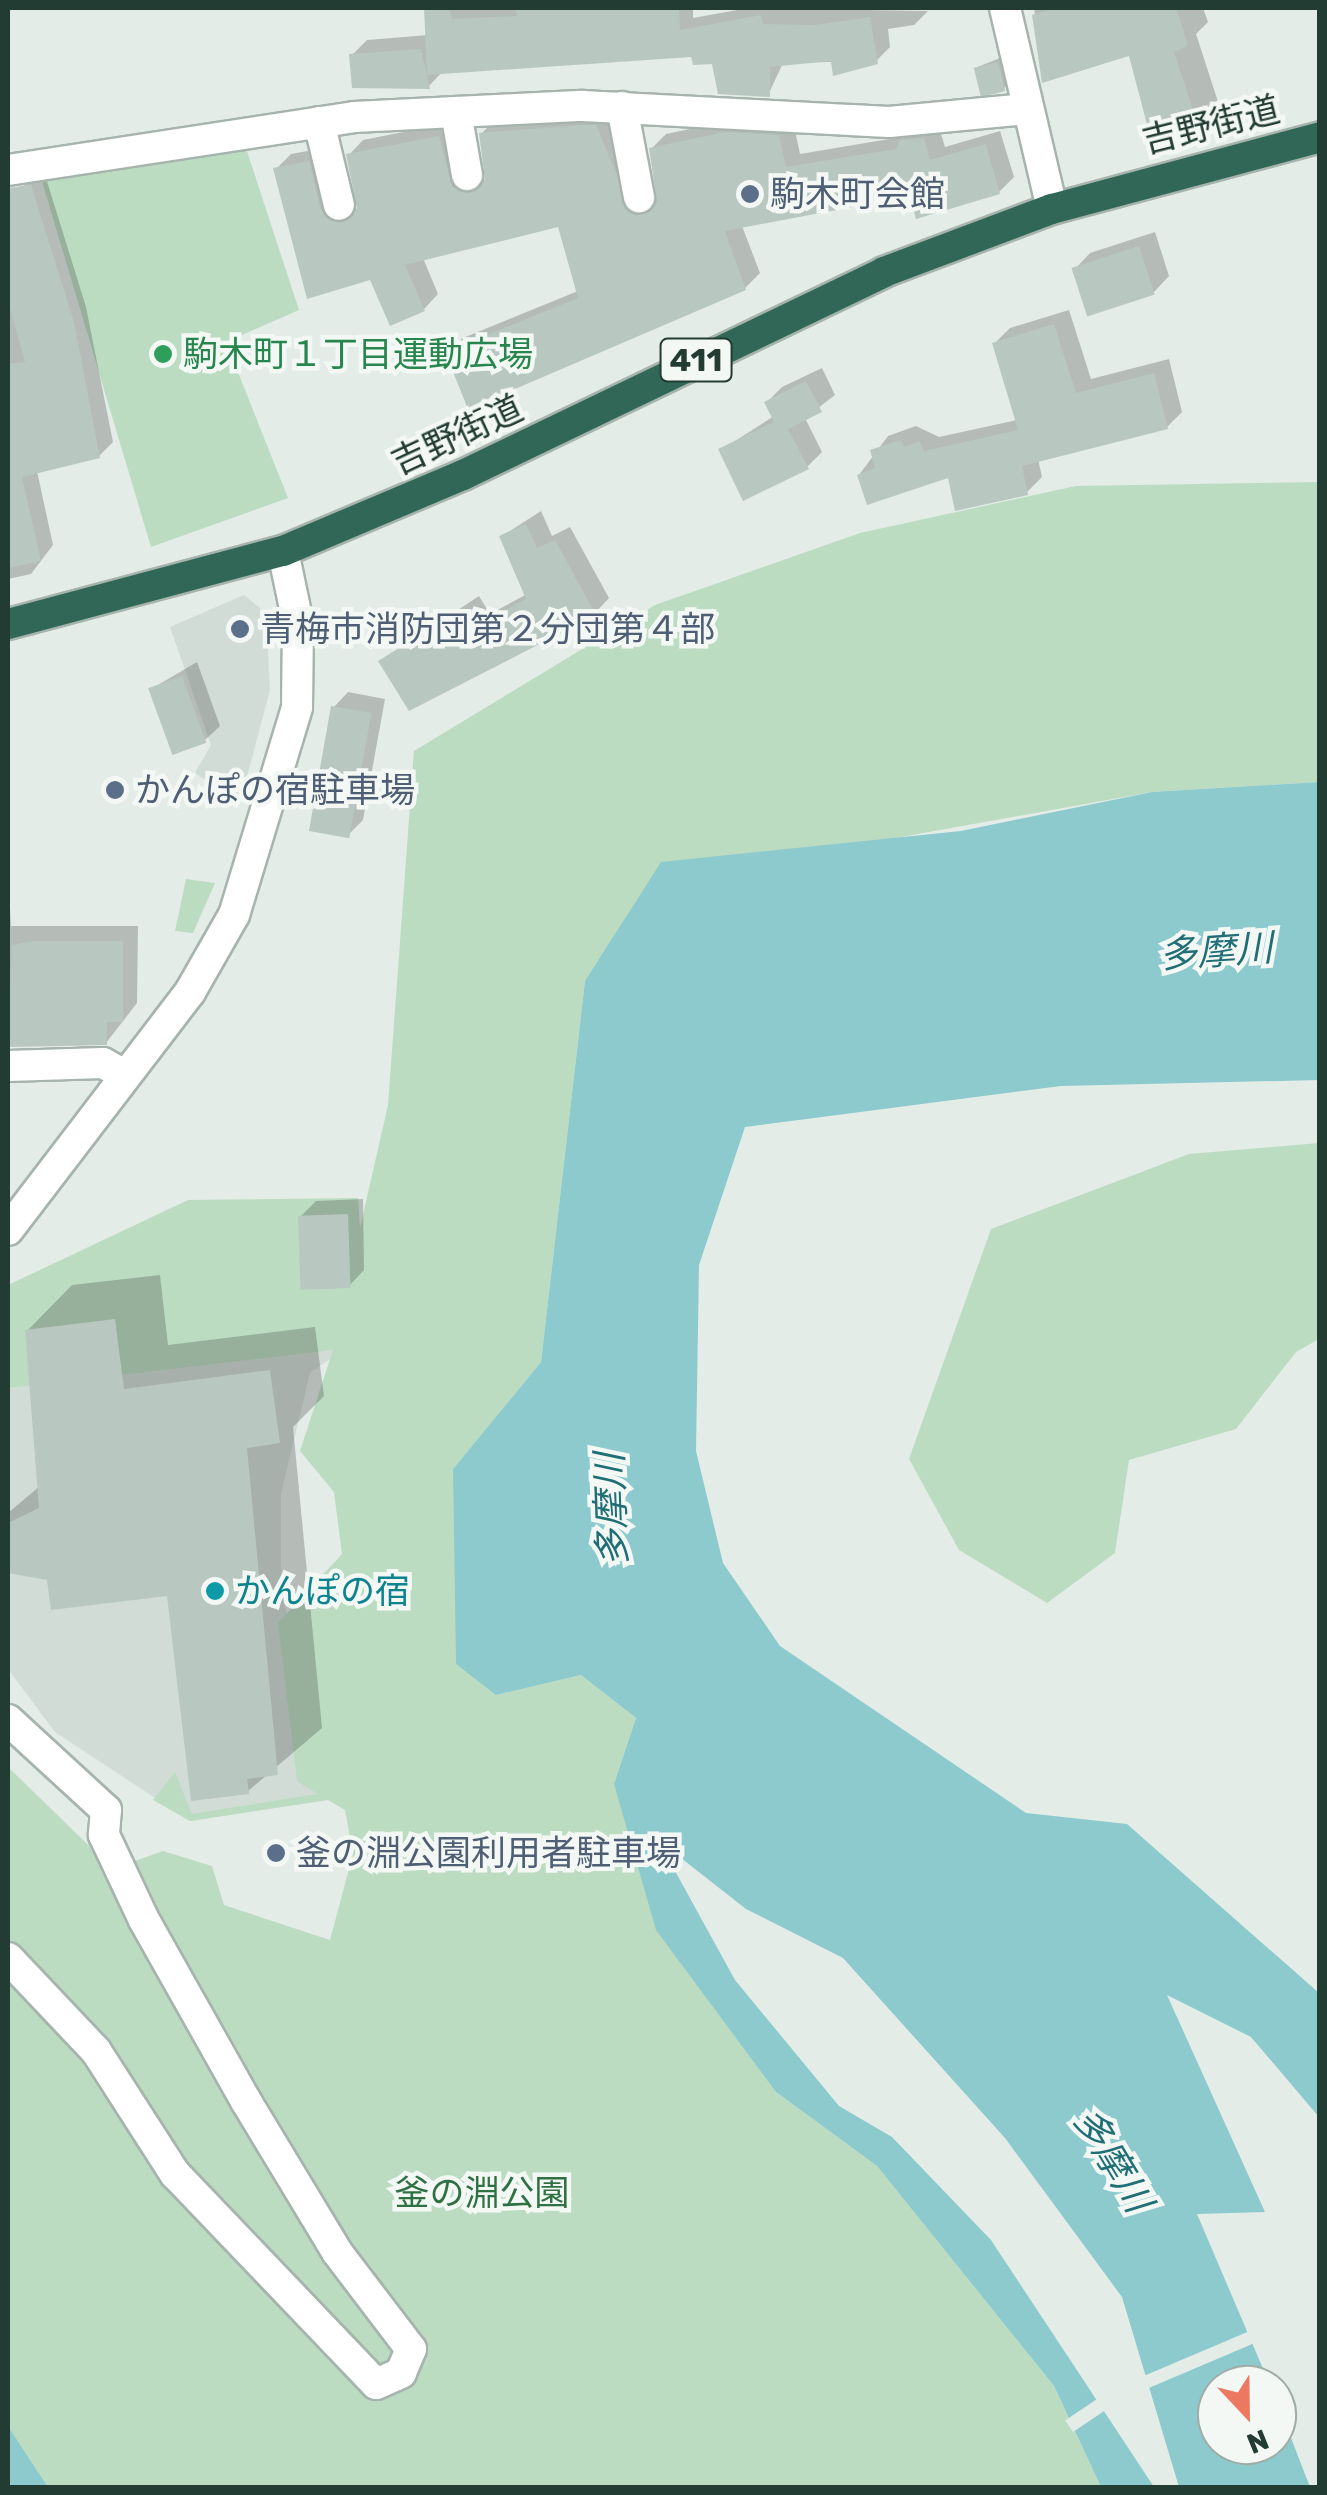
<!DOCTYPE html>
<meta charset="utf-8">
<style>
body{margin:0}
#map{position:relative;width:1327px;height:2495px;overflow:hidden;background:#e3ece7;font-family:Rubik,"Noto Sans JP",sans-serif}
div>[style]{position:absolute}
.built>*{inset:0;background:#d1dcd6}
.green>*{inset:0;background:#bcdcc2}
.water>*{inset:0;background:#8dcace}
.pier>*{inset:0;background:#e3ece7;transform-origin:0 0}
.shadow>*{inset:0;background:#0003}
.building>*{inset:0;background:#b8c7c0;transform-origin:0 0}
.roads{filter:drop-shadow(2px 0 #a6b4ad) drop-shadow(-2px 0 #a6b4ad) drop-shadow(0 2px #a6b4ad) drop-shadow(0 -2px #a6b4ad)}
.minor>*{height:30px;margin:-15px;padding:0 15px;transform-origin:15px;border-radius:15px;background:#fff}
.highway>*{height:30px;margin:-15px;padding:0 15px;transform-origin:15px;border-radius:15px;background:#306757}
.dots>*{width:28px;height:28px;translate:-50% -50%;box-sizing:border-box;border:5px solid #f3f8f5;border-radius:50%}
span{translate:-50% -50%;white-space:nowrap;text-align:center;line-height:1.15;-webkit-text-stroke:9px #f3f8f5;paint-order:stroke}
.shield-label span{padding:2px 8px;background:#f3f8f5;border:2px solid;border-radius:8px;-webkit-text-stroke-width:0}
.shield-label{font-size:32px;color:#233c33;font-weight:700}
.street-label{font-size:35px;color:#233c33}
.service-label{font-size:35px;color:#4e5e75}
.left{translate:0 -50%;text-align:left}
.leisure-label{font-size:35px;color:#27864d}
.culture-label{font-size:35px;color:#0d838f}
.park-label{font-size:35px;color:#2f7143}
.water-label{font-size:38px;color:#206e76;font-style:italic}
.frame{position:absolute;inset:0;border:10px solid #233c33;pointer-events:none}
.north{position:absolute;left:1197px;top:2365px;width:100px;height:100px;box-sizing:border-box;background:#f3f8f5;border:2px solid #a0ada7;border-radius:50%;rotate:158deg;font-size:28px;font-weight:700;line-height:40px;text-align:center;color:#233c33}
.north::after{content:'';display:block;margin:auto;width:35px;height:45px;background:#ec7861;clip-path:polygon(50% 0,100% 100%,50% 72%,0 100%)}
</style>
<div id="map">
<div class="built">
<div style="clip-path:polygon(244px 595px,266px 613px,270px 690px,240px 803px,195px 773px,211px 745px,170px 627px)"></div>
<div style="clip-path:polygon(346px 1348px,310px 1373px,281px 1494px,281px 1593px,339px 1798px,190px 1821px,55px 1732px,8px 1669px,8px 1386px)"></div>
</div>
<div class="green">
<div style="clip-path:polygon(246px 148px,299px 310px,226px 342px,288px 498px,151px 547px,41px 178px)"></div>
<div style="clip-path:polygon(1319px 482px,1319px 782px,1152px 792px,846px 847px,585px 981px,541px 1362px,453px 1469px,496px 1695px,581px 1675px,636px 1718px,614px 1784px,776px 2092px,877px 2166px,1054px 2386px,1101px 2487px,48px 2487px,8px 2426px,8px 1767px,113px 1869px,163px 1851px,212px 1866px,224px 1905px,330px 1940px,353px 1854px,345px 1810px,328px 1800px,190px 1821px,153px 1800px,175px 1772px,192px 1814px,317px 1794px,297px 1781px,278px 1623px,342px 1554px,334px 1492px,300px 1451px,333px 1350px,8px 1388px,8px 1285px,188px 1200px,358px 1198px,360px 1228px,388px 1105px,414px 751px,655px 605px,860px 533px,1076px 486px)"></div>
<div style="clip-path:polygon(186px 879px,215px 883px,193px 933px,175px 931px)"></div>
<div style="clip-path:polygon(1319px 1143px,1319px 1339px,1296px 1352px,1236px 1429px,1129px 1460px,1115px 1553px,1047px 1603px,959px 1550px,909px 1459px,991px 1229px,1189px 1154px)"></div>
</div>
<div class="water">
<div style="clip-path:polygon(1319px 782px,1319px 1080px,1061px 1086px,745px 1127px,699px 1265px,696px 1451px,723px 1563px,780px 1646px,1026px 1813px,1127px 1824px,1319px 1993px,1319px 2117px,1251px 2037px,1167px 1995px,1265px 2212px,1197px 2214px,1270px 2385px,1217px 2385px,1217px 2445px,1277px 2445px,1277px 2402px,1310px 2487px,1179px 2487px,1122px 2297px,1005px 2138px,843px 1958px,746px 1909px,658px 1840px,735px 1980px,839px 2106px,892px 2137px,991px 2240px,1154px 2487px,1101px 2487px,1054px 2386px,877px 2166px,776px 2092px,656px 1930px,614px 1784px,636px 1718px,581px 1675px,496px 1695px,456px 1664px,453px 1469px,541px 1362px,585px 981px,661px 862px,961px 831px,1152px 792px)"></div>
<div style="clip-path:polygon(8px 2426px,48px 2487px,8px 2487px)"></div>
</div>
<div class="pier">
<div style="left:1252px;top:2330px;width:13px;height:117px;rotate:67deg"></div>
<div style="left:1100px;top:2397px;width:14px;height:42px;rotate:56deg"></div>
</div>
<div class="shadow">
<div style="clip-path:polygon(426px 8px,693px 8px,693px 18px,748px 8px,928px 11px,914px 25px,888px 29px,890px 47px,876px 61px,783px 63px,769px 93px,693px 54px,443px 71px,429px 86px,352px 55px,367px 40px,428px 35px)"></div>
<div style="clip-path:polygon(1034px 8px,1203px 8px,1208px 22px,1196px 34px,1222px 114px,1201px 135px,1131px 53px,1044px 80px)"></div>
<div style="clip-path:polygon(1005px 56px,1011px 82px,1004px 88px,975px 68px)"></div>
<div style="clip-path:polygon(611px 112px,649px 202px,659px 197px,651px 149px,666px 134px,742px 118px,793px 121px,800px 154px,907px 136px,917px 126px,938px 124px,945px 147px,1000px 131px,1014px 177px,999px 192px,912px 194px,742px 226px,760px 273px,745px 288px,448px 352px,463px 338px,578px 291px,560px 224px,423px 258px,438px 294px,424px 309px,371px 277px,276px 169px,291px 154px,324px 148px,335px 196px,360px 211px,349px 155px,363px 140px,454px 122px,466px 172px,487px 181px,481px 134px,496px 119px)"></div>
<div style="clip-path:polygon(46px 178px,86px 307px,113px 442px,99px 456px,37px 471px,53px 545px,31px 574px,8px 579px,8px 461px,31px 456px,14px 388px,8px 390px,8px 191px)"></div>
<div style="clip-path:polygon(1155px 232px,1169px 276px,1154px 292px,1075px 269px,1090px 253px)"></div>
<div style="clip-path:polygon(1069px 310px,1091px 379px,1169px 359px,1182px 412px,1167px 427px,1038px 459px,1042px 477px,1027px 492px,950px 475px,859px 475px,888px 436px,916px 426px,939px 437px,1017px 420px,994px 344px,1010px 328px)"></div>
<div style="clip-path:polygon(822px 368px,835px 395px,805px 418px,822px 452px,807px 467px,721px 450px,774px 416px,767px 402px,782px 387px)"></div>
<div style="clip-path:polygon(541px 511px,552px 536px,570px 527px,609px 598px,595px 613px,381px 661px,479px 596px,490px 614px,527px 594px,502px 536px)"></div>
<div style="clip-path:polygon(197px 662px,220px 726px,204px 741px,151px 689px)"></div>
<div style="clip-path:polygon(348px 692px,385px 699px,363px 820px,348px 835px,333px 708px)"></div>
<div style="clip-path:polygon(8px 871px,11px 926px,138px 926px,137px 1003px,106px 1043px,8px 1045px)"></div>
<div style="clip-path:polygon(363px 1199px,364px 1270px,349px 1286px,301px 1216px,316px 1201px)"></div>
<div style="clip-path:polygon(160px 1275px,168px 1345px,315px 1327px,324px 1396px,293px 1427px,322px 1728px,248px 1791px,169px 1593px,8px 1570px,8px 1513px,40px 1486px,27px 1331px,72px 1285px)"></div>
</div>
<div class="building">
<div style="clip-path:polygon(424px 8px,449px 8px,452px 19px,517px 16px,516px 8px,679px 8px,680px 30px,761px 15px,763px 24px,815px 25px,870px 17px,878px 64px,833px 76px,831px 61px,770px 67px,770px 97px,718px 94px,712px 64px,693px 65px,691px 57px,427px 75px)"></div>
<div style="clip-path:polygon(1055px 8px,1176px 8px,1188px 45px,1174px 52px,1202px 137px,1154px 151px,1129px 56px,1042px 83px,1032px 15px)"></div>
<div style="clip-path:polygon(421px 49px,430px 89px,352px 88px,349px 54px)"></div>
<div style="left:998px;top:62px;width:30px;height:25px;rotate:76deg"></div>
<div style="clip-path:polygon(583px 125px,596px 125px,634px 215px,657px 202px,649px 148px,725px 132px,779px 135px,786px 167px,896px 149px,900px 140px,924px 138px,930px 160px,986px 144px,1000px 194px,916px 219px,910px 196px,725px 231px,746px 290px,468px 409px,445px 352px,578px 298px,558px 227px,405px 265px,425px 311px,390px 326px,370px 280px,307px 299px,273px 168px,309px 161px,321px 210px,342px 223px,357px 209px,346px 154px,439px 136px,452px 186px,469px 194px,485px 180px,479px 133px)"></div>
<div style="clip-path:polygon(31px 185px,74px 322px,100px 458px,22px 477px,41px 561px,8px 568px,8px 364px,25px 362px,8px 301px,8px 188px)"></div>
<div style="left:1139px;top:246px;width:51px;height:71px;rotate:72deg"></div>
<div style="clip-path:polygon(1054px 324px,1076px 393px,1154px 373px,1168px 429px,1022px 466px,1028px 495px,955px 511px,948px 478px,867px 505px,857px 475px,875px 468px,870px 450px,901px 440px,904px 447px,920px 441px,924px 451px,1018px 430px,992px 343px)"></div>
<div style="clip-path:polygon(806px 381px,822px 412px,788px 429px,809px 469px,743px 501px,718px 449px,774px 422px,764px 402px)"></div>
<div style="clip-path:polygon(526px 524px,537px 548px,555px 540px,596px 615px,409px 711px,378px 661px,464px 608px,476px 626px,526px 599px,499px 536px)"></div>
<div style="left:182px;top:676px;width:71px;height:36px;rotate:70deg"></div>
<div style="left:331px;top:706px;width:41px;height:127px;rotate:10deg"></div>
<div style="clip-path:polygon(33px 941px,123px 941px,123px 1022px,107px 1022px,107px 1045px,8px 1047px,12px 945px)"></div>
<div style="left:348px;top:1214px;width:74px;height:50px;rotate:88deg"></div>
<div style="clip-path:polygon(115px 1319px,124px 1389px,270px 1370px,280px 1443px,247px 1448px,278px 1775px,247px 1779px,249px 1794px,191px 1801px,167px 1596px,51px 1610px,47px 1580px,8px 1573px,8px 1523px,39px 1508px,25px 1330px)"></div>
</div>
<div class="roads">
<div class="minor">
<div style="left:1005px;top:8px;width:206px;rotate:76.8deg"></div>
<div style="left:622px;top:107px;width:92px;rotate:79.3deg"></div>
<div style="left:456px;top:112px;width:64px;rotate:80.1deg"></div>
<div style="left:319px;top:122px;width:85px;rotate:76.5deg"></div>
<div style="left:8px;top:170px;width:350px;rotate:-8.7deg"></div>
<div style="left:354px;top:117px;width:229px;rotate:-2.8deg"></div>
<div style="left:583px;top:106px;width:306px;rotate:3deg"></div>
<div style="left:889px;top:122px;width:138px;rotate:-5.4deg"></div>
<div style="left:8px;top:1066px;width:95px;rotate:-1.8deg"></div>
<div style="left:103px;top:1063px;width:25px;rotate:29deg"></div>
<div style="left:8px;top:1230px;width:300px;rotate:-52.6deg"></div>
<div style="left:190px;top:992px;width:89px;rotate:-60.3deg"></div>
<div style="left:234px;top:915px;width:217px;rotate:-73.1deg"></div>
<div style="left:297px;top:707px;width:84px;rotate:-89.3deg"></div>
<div style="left:298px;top:623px;width:74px;rotate:-101.8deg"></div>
<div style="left:8px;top:1720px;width:133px;rotate:42.6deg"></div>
<div style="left:106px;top:1810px;width:25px;rotate:95deg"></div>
<div style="left:104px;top:1835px;width:94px;rotate:64.8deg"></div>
<div style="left:144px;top:1920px;width:208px;rotate:60.6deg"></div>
<div style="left:246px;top:2101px;width:176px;rotate:58.9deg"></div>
<div style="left:337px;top:2252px;width:122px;rotate:52.7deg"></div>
<div style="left:411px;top:2349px;width:26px;rotate:113deg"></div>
<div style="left:401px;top:2373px;width:27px;rotate:156deg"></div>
<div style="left:376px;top:2384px;width:291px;rotate:-133.7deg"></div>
<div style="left:175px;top:2174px;width:146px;rotate:-122.7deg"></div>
<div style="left:96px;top:2051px;width:128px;rotate:-133.4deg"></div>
</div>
<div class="highway">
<div style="left:8px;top:624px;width:285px;rotate:-14.9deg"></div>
<div style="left:283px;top:551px;width:195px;rotate:-22.9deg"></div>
<div style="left:463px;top:475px;width:467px;rotate:-25.7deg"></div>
<div style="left:884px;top:272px;width:179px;rotate:-20.6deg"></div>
<div style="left:1052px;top:209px;width:278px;rotate:-15deg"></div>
</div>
</div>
<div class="dots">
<div style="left:750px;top:194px;background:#5c6f8a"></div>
<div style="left:163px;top:354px;background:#2e9e5b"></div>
<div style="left:240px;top:629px;background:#5c6f8a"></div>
<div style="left:115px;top:790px;background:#5c6f8a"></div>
<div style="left:215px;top:1591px;background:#0f9aa8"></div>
<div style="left:276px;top:1853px;background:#5c6f8a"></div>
</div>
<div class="shield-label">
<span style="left:696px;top:360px">411</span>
</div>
<div class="street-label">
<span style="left:1211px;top:125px;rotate:-14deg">吉野街道</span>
<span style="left:457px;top:435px;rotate:-25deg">吉野街道</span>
</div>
<div class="service-label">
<span class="left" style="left:770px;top:194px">駒木町会館</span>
<span class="left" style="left:260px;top:629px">青梅市消防団第２分団第４部</span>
<span class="left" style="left:135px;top:790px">かんぽの宿駐車場</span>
<span class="left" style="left:296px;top:1853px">釜の淵公園利用者駐車場</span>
</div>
<div class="leisure-label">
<span class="left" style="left:183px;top:354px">駒木町１丁目運動広場</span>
</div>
<div class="culture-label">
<span class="left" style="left:235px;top:1591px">かんぽの宿</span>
</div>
<div class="park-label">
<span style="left:482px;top:2193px">釜の淵公園</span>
</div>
<div class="water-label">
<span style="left:1216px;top:952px;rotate:-4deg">多摩川</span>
<span style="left:612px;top:1510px;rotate:-92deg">多摩川</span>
<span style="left:1112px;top:2160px;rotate:59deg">多摩川</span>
</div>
<div class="frame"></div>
<div class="north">N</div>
</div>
